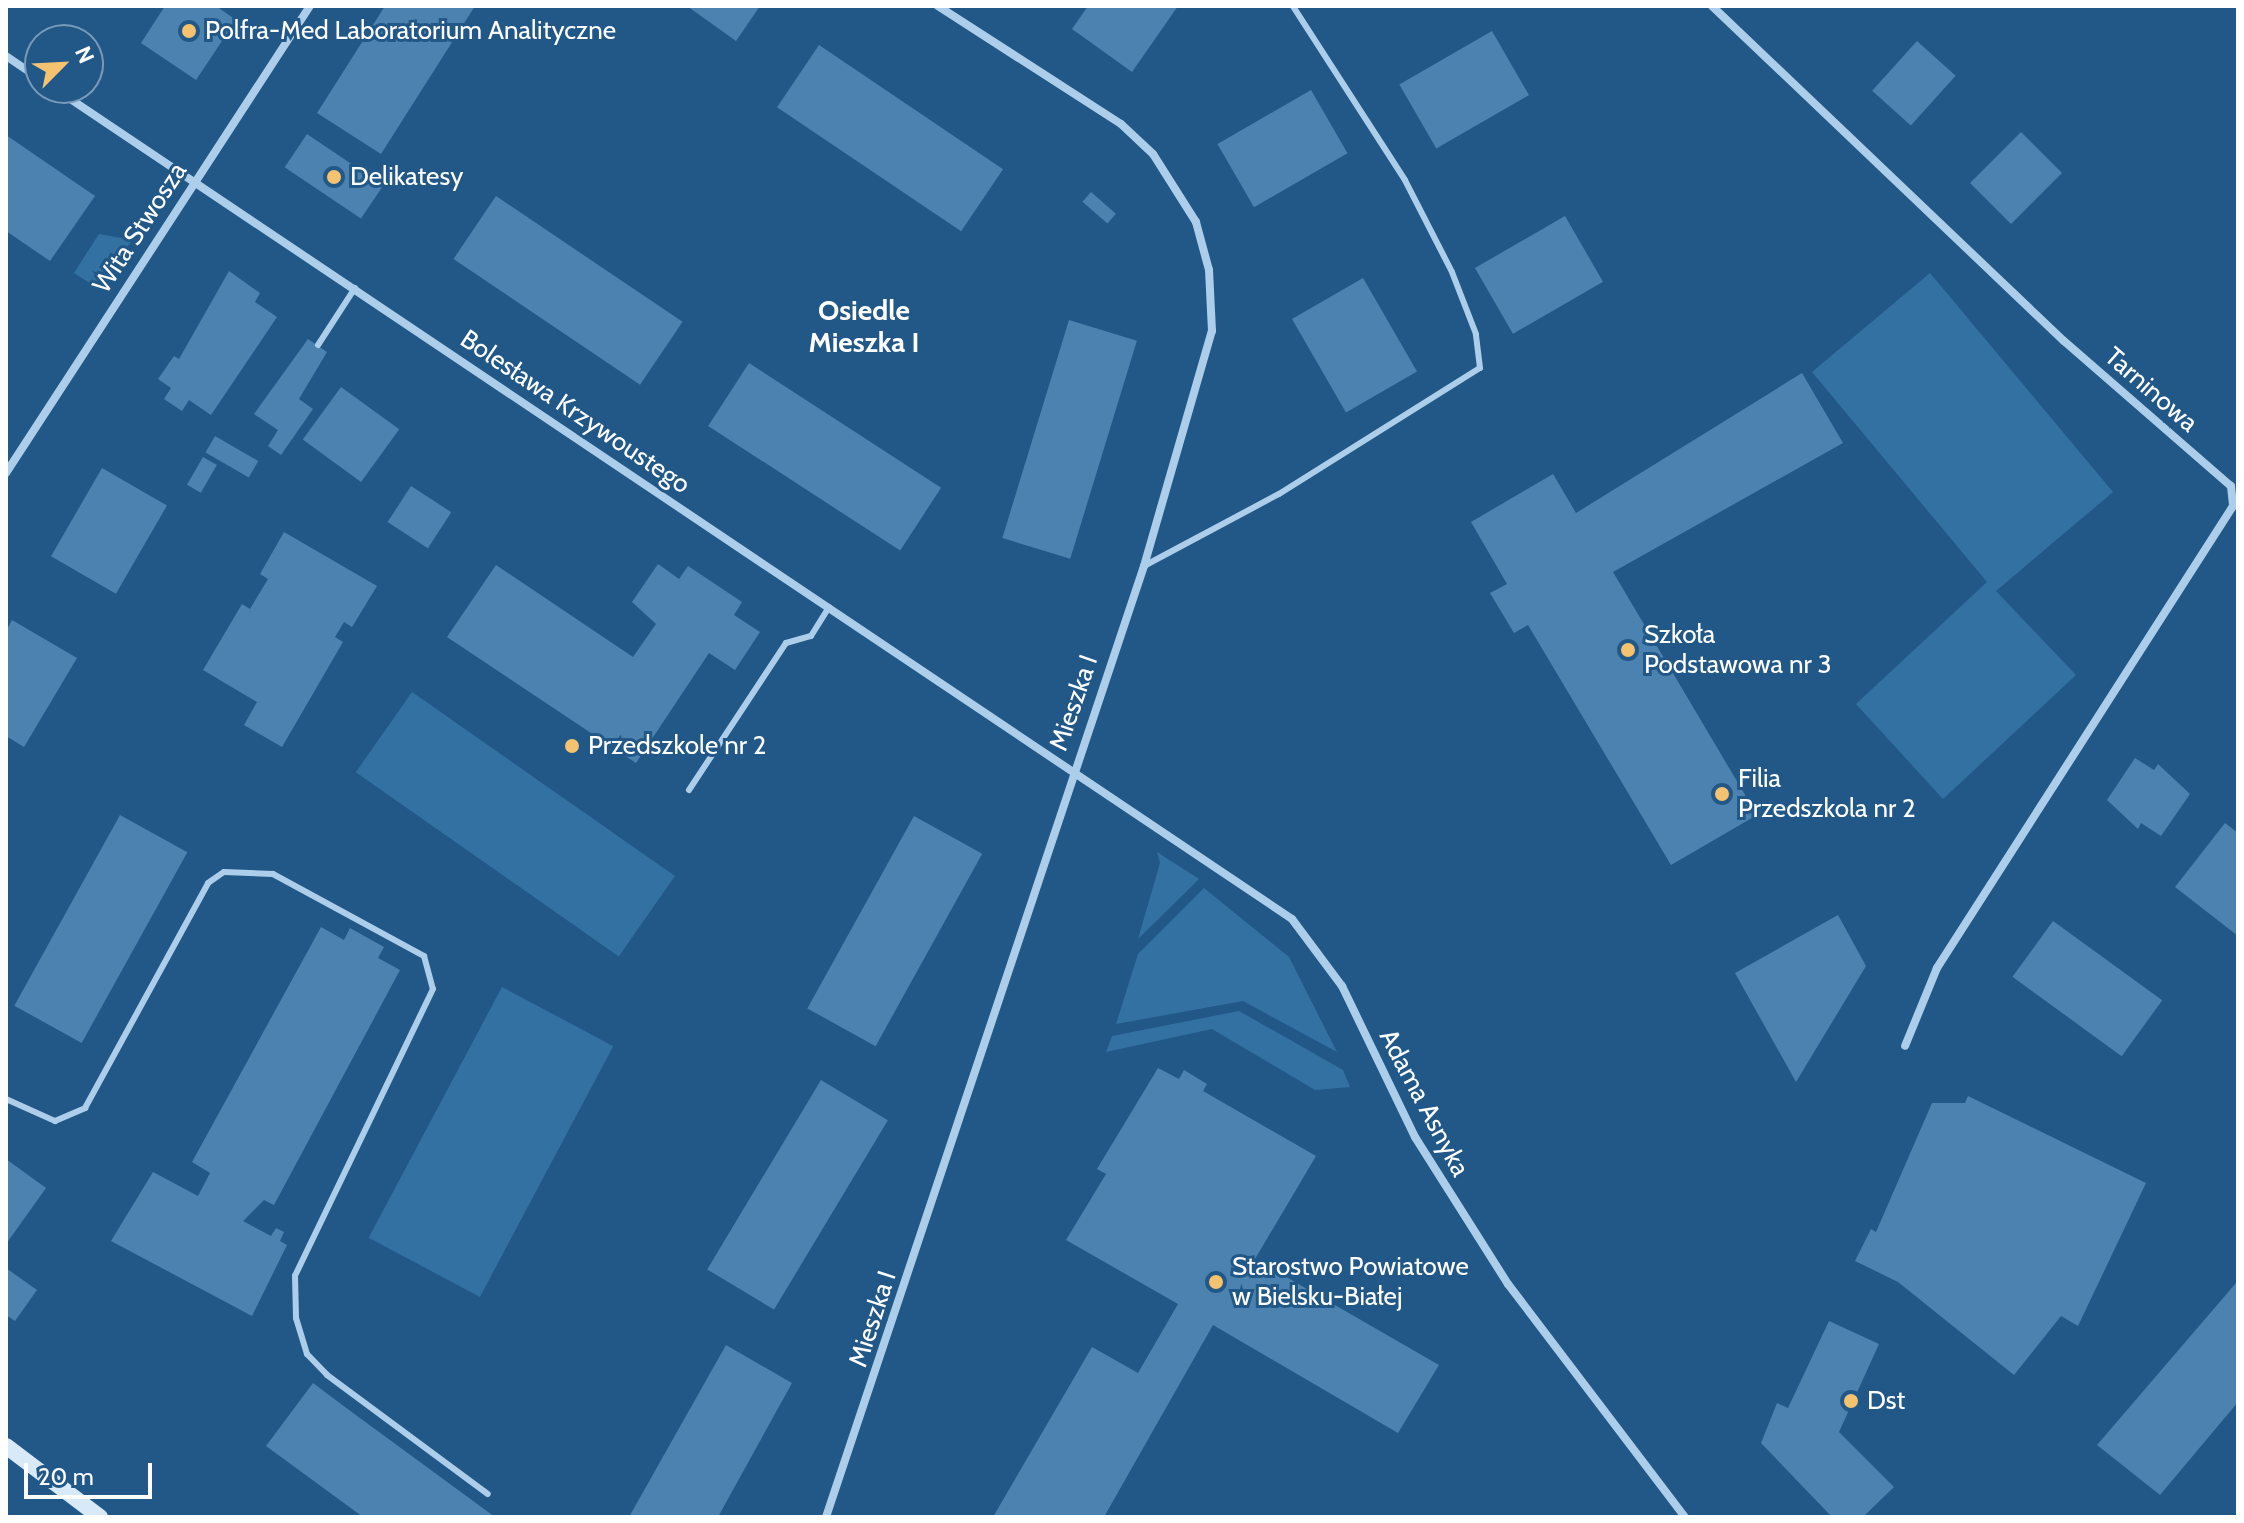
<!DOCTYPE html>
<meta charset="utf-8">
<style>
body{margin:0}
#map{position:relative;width:2244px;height:1523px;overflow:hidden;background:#225888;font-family:Cabin,sans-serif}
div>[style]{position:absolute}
.green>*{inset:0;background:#3371a3;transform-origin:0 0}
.building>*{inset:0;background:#4b82b0;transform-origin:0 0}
.lane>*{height:6px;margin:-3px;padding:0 3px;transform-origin:3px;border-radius:3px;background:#adceea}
.street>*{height:8px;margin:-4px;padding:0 4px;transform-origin:4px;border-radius:4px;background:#adceea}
.secondary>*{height:16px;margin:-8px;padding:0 8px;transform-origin:8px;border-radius:8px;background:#d8e9f8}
.dots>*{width:22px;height:22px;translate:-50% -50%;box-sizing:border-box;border:4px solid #225888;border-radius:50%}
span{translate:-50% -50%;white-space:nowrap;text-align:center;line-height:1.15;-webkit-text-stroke:6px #225888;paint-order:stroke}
.poi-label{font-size:26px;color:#fff}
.left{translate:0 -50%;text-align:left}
.street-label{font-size:26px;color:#fff}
.neighbourhood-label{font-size:28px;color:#fff;font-weight:700}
.frame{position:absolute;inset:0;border:8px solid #fff;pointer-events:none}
.north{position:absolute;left:24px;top:24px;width:80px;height:80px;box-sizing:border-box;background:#225888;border:2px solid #7a9bb8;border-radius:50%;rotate:66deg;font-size:22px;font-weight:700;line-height:32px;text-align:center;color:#fff}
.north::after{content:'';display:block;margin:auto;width:28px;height:36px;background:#f5c270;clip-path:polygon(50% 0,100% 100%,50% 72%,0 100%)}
.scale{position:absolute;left:24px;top:1463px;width:128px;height:36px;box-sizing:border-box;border:4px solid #fff;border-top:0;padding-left:10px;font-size:24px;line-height:28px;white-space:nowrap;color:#fff;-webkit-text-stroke:6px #225888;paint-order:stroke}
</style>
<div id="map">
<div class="green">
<div style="clip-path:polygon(99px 234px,132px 240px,99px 289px,74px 273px)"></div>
<div style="clip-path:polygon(1930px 273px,2113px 492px,1996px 591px,2076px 675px,1943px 799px,1856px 704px,1987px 582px,1812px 372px)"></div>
<div style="left:412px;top:692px;width:321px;height:98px;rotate:35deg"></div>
<div style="clip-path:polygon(1157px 852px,1199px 879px,1138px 939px,1160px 863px)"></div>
<div style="clip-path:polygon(1204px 888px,1289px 957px,1337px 1052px,1243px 1001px,1116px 1024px,1138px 954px)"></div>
<div style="left:502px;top:987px;width:126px;height:284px;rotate:28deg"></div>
<div style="clip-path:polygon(1239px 1011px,1343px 1070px,1350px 1087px,1315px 1090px,1212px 1029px,1106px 1052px,1112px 1036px)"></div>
</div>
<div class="building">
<div style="clip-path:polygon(165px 6px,216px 6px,236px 20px,196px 80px,141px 43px)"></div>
<div style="clip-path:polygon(385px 6px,475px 6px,381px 154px,317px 113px)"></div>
<div style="clip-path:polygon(687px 6px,760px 6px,736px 41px)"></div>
<div style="clip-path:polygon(1088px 6px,1178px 6px,1132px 72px,1072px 29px)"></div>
<div style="left:1492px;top:31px;width:74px;height:107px;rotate:60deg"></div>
<div style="left:1917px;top:41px;width:52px;height:67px;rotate:42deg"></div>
<div style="left:819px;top:45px;width:222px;height:75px;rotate:34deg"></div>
<div style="left:1311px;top:90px;width:73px;height:108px;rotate:60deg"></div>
<div style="left:2021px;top:132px;width:58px;height:72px;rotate:45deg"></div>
<div style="left:307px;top:134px;width:92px;height:40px;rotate:34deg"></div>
<div style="clip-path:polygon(6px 135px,95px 196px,50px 261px,6px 231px)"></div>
<div style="left:1091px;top:192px;width:33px;height:13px;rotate:41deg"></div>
<div style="left:496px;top:196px;width:225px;height:76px;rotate:34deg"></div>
<div style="left:1565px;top:216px;width:76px;height:104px;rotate:60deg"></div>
<div style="clip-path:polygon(229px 271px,260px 293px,255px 302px,277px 317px,211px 415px,189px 400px,182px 411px,164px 399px,171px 388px,158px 379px,174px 356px,179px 359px)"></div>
<div style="left:1363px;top:278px;width:108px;height:82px;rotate:60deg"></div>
<div style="left:1069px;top:320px;width:71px;height:228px;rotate:17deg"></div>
<div style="clip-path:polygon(308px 339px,327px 352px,299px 399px,313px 409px,281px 455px,268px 446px,278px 430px,254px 414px)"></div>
<div style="left:749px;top:363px;width:229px;height:75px;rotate:33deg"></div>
<div style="clip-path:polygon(1802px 373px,1843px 443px,1613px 572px,1757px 815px,1671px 865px,1528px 625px,1514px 633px,1490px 593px,1507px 584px,1471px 522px,1553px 474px,1576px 513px)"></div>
<div style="left:341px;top:387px;width:72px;height:65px;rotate:36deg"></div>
<div style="left:215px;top:436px;width:50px;height:19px;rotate:30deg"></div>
<div style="left:203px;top:457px;width:16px;height:32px;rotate:30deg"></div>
<div style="left:102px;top:468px;width:75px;height:102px;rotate:30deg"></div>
<div style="left:411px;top:486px;width:48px;height:43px;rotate:33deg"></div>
<div style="clip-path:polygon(284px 532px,377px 586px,352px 627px,344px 622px,335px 637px,343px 642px,282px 747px,244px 725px,257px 702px,203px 670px,242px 604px,250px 609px,268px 579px,260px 574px)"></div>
<div style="clip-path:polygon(658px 564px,679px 579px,688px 566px,742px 602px,734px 615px,760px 632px,735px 670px,709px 653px,636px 763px,447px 637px,496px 565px,633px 657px,656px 624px,632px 602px)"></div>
<div style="clip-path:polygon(12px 620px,77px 658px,24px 747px,6px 736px,6px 631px)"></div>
<div style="clip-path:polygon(2135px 758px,2154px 770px,2158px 764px,2190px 794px,2161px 836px,2141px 823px,2138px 829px,2107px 800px)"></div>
<div style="left:120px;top:815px;width:77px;height:218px;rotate:29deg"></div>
<div style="left:914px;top:816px;width:78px;height:220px;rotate:29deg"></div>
<div style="clip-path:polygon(2225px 823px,2238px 833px,2238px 936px,2175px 887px)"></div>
<div style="clip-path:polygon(1838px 915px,1866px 966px,1796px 1082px,1735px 973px)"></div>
<div style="left:2053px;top:921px;width:135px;height:69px;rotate:36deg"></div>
<div style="clip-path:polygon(321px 927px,344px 940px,350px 928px,384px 947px,378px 958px,400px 970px,274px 1205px,264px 1200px,243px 1221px,271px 1236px,276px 1228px,284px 1232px,280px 1241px,287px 1245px,252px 1316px,111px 1241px,153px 1172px,198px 1196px,210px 1173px,192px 1162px)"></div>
<div style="clip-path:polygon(1158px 1068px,1179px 1079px,1184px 1070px,1207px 1084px,1203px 1091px,1316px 1156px,1255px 1259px,1439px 1365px,1398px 1433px,1213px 1325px,1104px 1517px,993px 1517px,1092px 1347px,1138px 1373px,1178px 1304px,1066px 1240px,1106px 1174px,1097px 1169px)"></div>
<div style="left:821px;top:1080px;width:78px;height:221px;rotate:31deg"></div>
<div style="clip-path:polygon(1968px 1096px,2146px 1183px,2078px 1326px,2061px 1316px,2014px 1375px,1898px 1282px,1855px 1261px,1871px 1229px,1876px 1232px,1932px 1103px,1965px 1103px)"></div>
<div style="clip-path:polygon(6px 1159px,46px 1188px,6px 1244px)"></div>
<div style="clip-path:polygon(6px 1268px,37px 1290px,15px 1321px,6px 1315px)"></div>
<div style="clip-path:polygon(2236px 1283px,2238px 1402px,2160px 1495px,2097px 1445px)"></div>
<div style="clip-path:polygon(1829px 1321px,1879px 1344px,1839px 1432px,1894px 1487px,1863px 1517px,1832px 1517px,1761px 1443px,1777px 1403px,1788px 1408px)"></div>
<div style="clip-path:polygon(726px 1345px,792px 1383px,718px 1517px,629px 1517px)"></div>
<div style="clip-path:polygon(313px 1383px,349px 1410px,495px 1517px,363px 1517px,266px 1446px)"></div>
</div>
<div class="lane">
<div style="left:318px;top:345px;width:68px;rotate:-57deg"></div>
<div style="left:1144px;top:566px;width:153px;rotate:-28.1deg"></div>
<div style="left:1279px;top:494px;width:237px;rotate:-32.1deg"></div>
<div style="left:1480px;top:368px;width:34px;rotate:-97deg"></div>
<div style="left:1476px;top:334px;width:66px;rotate:-111.2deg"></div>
<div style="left:1452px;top:272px;width:103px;rotate:-117.1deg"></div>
<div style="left:1405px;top:180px;width:207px;rotate:-122.8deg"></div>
<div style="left:689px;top:790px;width:176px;rotate:-56.6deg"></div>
<div style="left:786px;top:643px;width:26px;rotate:-16deg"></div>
<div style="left:811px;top:636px;width:34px;rotate:-58deg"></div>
<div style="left:6px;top:1099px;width:54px;rotate:24.2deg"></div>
<div style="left:55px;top:1121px;width:33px;rotate:-23deg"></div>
<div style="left:85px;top:1108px;width:256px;rotate:-61.3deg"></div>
<div style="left:208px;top:883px;width:19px;rotate:-35deg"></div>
<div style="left:224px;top:872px;width:49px;rotate:2.3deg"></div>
<div style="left:273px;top:874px;width:172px;rotate:28.5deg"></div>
<div style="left:424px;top:956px;width:34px;rotate:75deg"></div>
<div style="left:433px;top:989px;width:318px;rotate:115.7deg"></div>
<div style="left:295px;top:1276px;width:42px;rotate:88.6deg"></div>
<div style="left:296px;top:1318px;width:38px;rotate:73deg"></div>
<div style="left:307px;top:1354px;width:29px;rotate:46deg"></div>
<div style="left:327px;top:1375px;width:200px;rotate:36.5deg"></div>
</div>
<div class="street">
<div style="left:1712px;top:6px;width:486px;rotate:43.6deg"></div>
<div style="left:2064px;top:341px;width:221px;rotate:41deg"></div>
<div style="left:2231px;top:486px;width:20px;rotate:84deg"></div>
<div style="left:2233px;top:506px;width:549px;rotate:122.65deg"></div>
<div style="left:1937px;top:968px;width:84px;rotate:112.3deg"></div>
<div style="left:6px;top:56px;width:41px;rotate:34.1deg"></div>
<div style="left:54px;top:88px;width:1491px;rotate:33.87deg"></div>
<div style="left:1292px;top:919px;width:84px;rotate:53.3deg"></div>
<div style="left:1342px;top:986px;width:168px;rotate:64.2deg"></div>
<div style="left:1415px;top:1137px;width:174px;rotate:57.7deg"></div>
<div style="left:1508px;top:1284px;width:293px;rotate:52.8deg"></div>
<div style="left:6px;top:473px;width:557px;rotate:-56.94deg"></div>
<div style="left:826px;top:1517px;width:1003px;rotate:-71.51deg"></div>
<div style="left:1144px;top:566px;width:245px;rotate:-73.9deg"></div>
<div style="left:1212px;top:331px;width:61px;rotate:-92.8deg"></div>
<div style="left:1209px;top:270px;width:50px;rotate:-105.2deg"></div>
<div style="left:1196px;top:222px;width:80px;rotate:-122.3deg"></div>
<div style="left:1153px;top:154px;width:44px;rotate:-136.8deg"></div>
<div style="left:1121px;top:124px;width:218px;rotate:-147.2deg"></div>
</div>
<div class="secondary">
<div style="left:6px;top:1446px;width:118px;rotate:37.1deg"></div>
</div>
<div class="dots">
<div style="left:189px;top:31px;background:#f5c270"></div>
<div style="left:334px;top:177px;background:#f5c270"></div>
<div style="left:1628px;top:650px;background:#f5c270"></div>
<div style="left:572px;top:746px;background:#f5c270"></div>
<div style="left:1722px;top:794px;background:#f5c270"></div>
<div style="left:1216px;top:1282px;background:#f5c270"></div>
<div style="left:1851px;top:1401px;background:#f5c270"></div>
</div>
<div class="poi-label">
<span class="left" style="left:205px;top:31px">Polfra-Med Laboratorium Analityczne</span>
<span class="left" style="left:350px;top:177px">Delikatesy</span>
<span class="left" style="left:1644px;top:650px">Szkoła<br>Podstawowa nr 3</span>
<span class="left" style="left:588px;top:746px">Przedszkole nr 2</span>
<span class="left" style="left:1738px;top:794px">Filia<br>Przedszkola nr 2</span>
<span class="left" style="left:1232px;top:1282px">Starostwo Powiatowe<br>w Bielsku-Białej</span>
<span class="left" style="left:1867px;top:1401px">Dst</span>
</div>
<div class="street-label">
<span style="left:140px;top:228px;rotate:-57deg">Wita Stwosza</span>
<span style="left:2151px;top:390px;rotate:41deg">Tarninowa</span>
<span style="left:575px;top:412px;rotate:34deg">Bolesława Krzywoustego</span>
<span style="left:1074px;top:703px;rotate:-71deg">Mieszka I</span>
<span style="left:1424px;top:1103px;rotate:62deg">Adama Asnyka</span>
<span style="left:873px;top:1319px;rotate:-72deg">Mieszka I</span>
</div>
<div class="neighbourhood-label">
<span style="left:864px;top:326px">Osiedle<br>Mieszka I</span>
</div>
<div class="frame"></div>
<div class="north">N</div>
<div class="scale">20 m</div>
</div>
